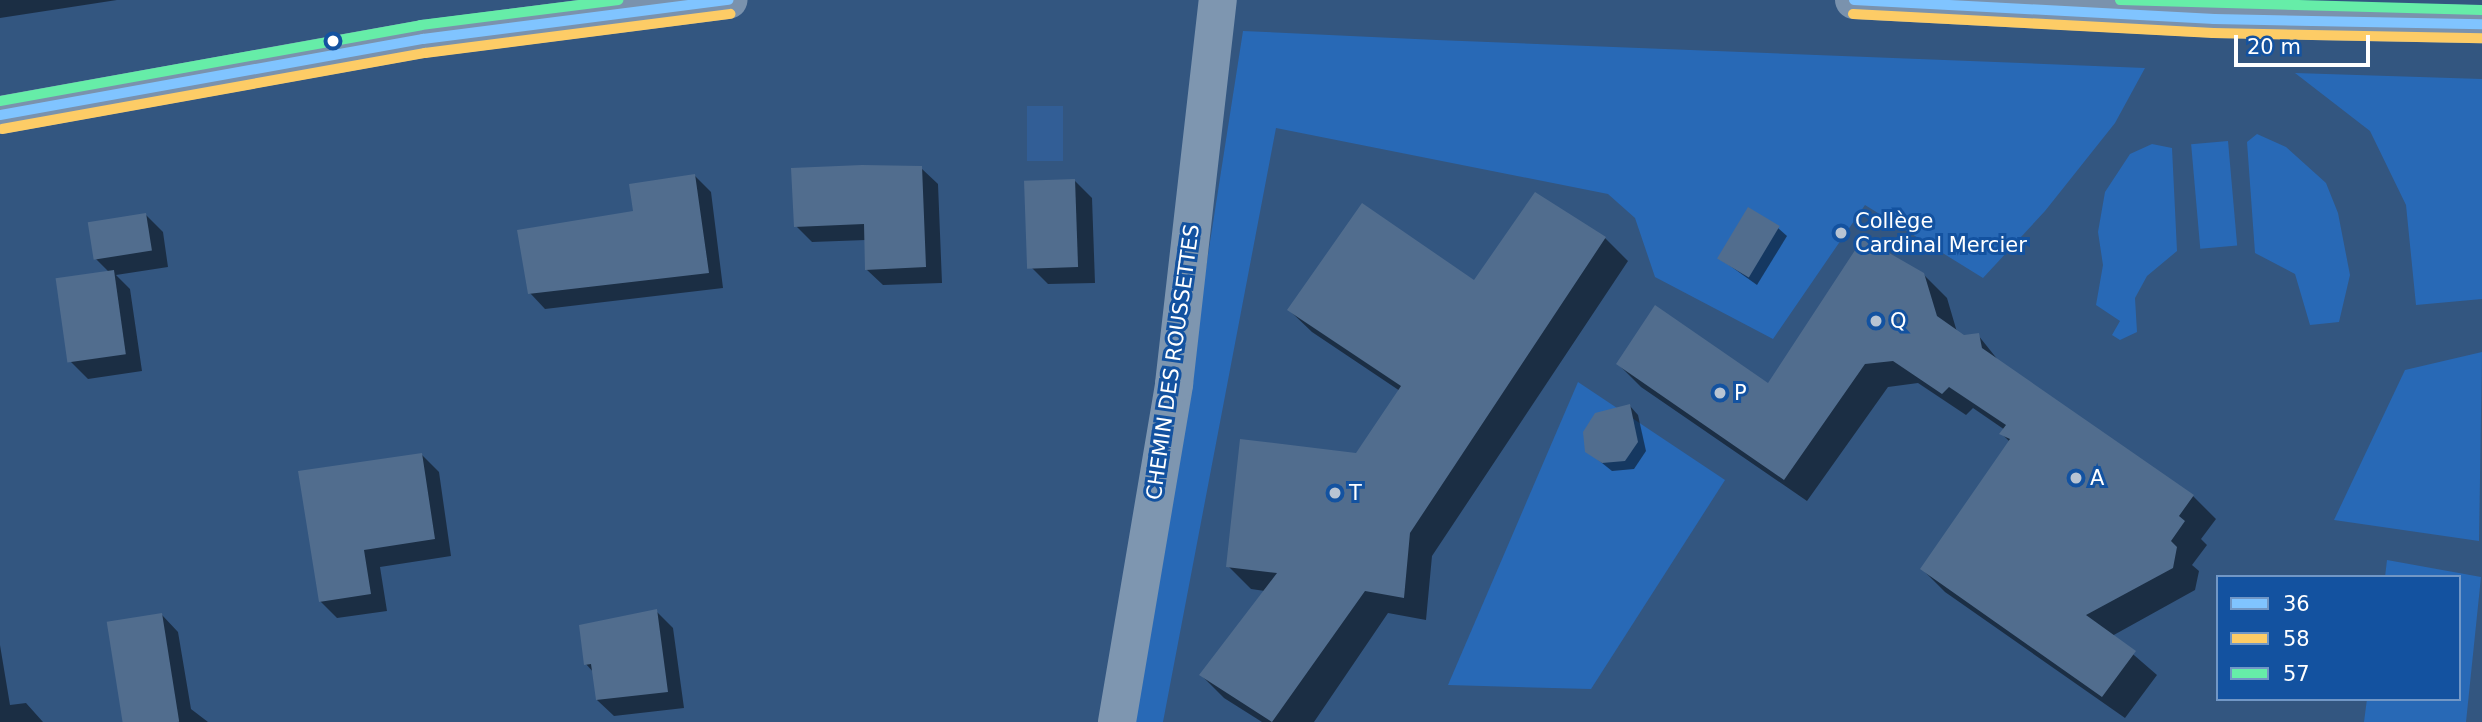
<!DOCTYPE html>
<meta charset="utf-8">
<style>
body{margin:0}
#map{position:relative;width:2482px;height:722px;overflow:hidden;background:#335680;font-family:"DejaVu Sans",sans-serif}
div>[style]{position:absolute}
.green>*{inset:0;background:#2869b6;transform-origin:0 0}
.water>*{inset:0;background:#325e96;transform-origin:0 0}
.shadow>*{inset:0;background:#0007}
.building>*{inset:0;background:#516d8e;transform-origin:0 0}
.street>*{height:38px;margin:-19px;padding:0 19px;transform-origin:19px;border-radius:19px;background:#7e96b0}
.secondary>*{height:38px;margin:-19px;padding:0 19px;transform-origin:19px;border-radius:19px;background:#7a92ad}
.bus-1>*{height:10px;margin:-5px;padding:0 5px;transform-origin:5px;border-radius:5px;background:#80c4ff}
.bus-2>*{height:10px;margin:-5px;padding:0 5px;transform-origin:5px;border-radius:5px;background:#fdcc66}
.bus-3>*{height:10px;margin:-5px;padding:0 5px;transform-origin:5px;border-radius:5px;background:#66eda8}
.dots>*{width:19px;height:19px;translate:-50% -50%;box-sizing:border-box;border:4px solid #1352a0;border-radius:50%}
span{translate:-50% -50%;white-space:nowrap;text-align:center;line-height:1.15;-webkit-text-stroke:6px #1352a0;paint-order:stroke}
.poi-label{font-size:21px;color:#fff}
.left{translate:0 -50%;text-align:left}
.street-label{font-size:21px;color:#fff}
.legend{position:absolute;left:2216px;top:575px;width:245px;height:126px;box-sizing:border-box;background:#1352a0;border:2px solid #7197c6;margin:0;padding:9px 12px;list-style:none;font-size:21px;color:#fff}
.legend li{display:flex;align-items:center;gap:14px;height:35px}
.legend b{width:35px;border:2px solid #7197c6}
.scale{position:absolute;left:2234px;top:35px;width:136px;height:32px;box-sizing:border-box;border:4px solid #fff;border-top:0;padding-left:9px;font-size:21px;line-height:24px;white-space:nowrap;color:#fff;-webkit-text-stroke:5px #1352a0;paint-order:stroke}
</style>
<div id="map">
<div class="green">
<div style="clip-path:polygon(1243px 31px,1437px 40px,2145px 68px,2115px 123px,2045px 211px,1983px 278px,1865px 205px,1773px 339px,1655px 277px,1635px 218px,1608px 194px,1276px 128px,1163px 722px,1135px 722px)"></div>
<div style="clip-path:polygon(2295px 73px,2482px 79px,2482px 299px,2416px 305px,2406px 205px,2370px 131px)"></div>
<div style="clip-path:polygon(2257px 134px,2286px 147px,2326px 183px,2338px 213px,2350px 275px,2339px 322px,2310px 325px,2295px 274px,2255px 253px,2247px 142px)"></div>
<div style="left:2228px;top:141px;width:105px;height:37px;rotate:85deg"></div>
<div style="clip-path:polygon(2152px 144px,2172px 148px,2177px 251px,2147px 276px,2135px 298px,2137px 332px,2120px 340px,2112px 335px,2120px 321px,2096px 305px,2103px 265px,2098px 232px,2105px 192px,2130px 154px)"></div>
<div style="clip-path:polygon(2482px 352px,2479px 541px,2334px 520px,2405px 370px)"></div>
<div style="clip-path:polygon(1578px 382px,1725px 480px,1591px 689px,1448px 685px)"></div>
<div style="clip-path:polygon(2387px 560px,2481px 577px,2466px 722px,2364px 722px,2367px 699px,2459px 699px,2459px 577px,2385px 577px)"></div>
</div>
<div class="water">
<div style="left:1027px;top:106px;width:36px;height:55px"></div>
</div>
<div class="shadow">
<div style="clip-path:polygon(0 0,117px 0,0 18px)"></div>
<div style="clip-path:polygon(921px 168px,938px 184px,942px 283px,883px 285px,866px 269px,866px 240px,812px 242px,796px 226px)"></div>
<div style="clip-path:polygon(695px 176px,711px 192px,723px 288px,545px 309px,530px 293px,635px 212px)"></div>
<div style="clip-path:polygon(1075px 181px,1092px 198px,1095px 283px,1048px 284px,1032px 268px,1026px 182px)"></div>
<div style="clip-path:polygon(146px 215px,163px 232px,168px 267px,116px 275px,130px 289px,142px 371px,88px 379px,71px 362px,109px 272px,96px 259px)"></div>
<div style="clip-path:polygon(1778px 228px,1787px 236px,1757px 285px,1719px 258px)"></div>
<div style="clip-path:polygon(1605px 238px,1628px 261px,1432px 556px,1426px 620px,1388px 613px,1314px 722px,1262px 722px,1224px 698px,1201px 675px,1265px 591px,1251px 589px,1228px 566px,1356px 455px,1400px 391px,1312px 332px,1289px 310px,1474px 282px)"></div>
<div style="clip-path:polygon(1923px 274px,1947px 298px,1957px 332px,1964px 336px,1978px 335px,2002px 365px,2193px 496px,2216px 519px,2201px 539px,2207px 545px,2192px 565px,2199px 571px,2195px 590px,2112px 636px,2157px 675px,2125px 718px,1945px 592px,1922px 569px,2010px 442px,2002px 434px,2005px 430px,1973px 408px,1966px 415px,1918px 383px,1888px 387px,1807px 501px,1641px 387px,1618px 364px,1768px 385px)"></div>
<div style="clip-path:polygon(1630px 406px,1638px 415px,1646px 451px,1634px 469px,1612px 471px,1587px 451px)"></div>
<div style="clip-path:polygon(422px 455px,439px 472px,451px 556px,380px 567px,387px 611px,337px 618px,320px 601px)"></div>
<div style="clip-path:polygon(656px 611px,673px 628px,684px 708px,614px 716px,597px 700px,594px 673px,586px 664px)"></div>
<div style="clip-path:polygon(162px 615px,178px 632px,191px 709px,208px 722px,125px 722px)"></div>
<div style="clip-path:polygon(0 645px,10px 705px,26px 703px,43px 722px,0 722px)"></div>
</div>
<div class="building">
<div style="clip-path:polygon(862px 165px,922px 166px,926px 267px,865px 270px,864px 224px,794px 227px,791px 168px)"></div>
<div style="clip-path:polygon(695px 174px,709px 273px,528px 294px,517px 230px,633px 211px,629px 184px)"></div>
<div style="left:1075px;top:179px;width:88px;height:51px;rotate:88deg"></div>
<div style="clip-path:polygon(1535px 192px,1606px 237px,1410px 533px,1404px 598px,1365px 591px,1272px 722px,1199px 675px,1277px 573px,1226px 567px,1240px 439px,1356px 453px,1401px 386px,1287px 310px,1362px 203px,1474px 280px)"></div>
<div style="left:1748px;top:207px;width:37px;height:60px;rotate:31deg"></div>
<div style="left:146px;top:213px;width:38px;height:59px;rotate:81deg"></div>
<div style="clip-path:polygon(1863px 238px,1924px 273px,1937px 316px,1964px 335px,1979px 333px,1982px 348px,2194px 495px,2179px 516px,2185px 521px,2171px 541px,2177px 547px,2173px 568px,2086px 615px,2136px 651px,2102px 697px,1920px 569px,2010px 439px,1999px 434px,2006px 425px,1949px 387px,1942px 394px,1893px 361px,1865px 364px,1784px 480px,1616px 364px,1655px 305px,1768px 383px)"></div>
<div style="left:114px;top:270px;width:85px;height:59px;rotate:82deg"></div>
<div style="clip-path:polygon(1630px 404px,1638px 442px,1625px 461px,1602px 463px,1585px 452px,1583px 432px,1595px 413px)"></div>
<div style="clip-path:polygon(422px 453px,435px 539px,364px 550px,371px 594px,319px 602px,298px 471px)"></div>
<div style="clip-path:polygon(657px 609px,668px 692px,596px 700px,591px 664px,584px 665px,579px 625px)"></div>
<div style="left:162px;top:613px;width:110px;height:56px;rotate:81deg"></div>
</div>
<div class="street">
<div style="left:1117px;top:722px;width:343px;rotate:-80.4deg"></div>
<div style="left:1174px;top:384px;width:387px;rotate:-83.5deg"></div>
</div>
<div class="secondary">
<div style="left:1854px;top:0;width:361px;rotate:3deg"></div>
<div style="left:2214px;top:19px;width:268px;rotate:1.1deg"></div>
<div style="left:0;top:115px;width:430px;rotate:-10.2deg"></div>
<div style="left:423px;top:39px;width:308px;rotate:-7.3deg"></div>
</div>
<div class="bus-1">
<div style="left:1854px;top:0;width:361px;rotate:3deg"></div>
<div style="left:2214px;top:19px;width:268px;rotate:1.1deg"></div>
<div style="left:0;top:115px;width:430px;rotate:-10.2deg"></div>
<div style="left:423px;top:39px;width:308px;rotate:-7.3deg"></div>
</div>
<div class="bus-2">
<div style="left:1853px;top:14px;width:361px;rotate:3deg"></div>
<div style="left:2213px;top:33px;width:269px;rotate:1.1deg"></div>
<div style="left:2px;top:129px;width:430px;rotate:-10.2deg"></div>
<div style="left:425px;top:53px;width:308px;rotate:-7.3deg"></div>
</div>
<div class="bus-3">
<div style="left:2120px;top:0;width:362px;rotate:1.6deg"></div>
<div style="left:0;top:101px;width:428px;rotate:-10.2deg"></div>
<div style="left:421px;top:25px;width:199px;rotate:-7.2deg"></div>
</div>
<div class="dots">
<div style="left:333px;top:41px;background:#fff"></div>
<div style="left:1841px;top:233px;background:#b8c4d3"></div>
<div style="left:1876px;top:321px;background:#b8c4d3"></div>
<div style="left:1720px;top:393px;background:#b8c4d3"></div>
<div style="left:2076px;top:478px;background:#b8c4d3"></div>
<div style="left:1335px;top:493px;background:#b8c4d3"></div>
</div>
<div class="poi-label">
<span class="left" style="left:1855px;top:233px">Collège<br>Cardinal Mercier</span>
<span class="left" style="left:1890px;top:321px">Q</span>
<span class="left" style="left:1734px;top:393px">P</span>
<span class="left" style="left:2090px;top:478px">A</span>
<span class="left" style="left:1349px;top:493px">T</span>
</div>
<div class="street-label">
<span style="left:1173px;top:362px;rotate:-82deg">CHEMIN DES ROUSSETTES</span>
</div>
<ul class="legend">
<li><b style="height:9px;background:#80c4ff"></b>36</li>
<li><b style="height:9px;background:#fdcc66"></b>58</li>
<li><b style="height:9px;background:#66eda8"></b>57</li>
</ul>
<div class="scale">20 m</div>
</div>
